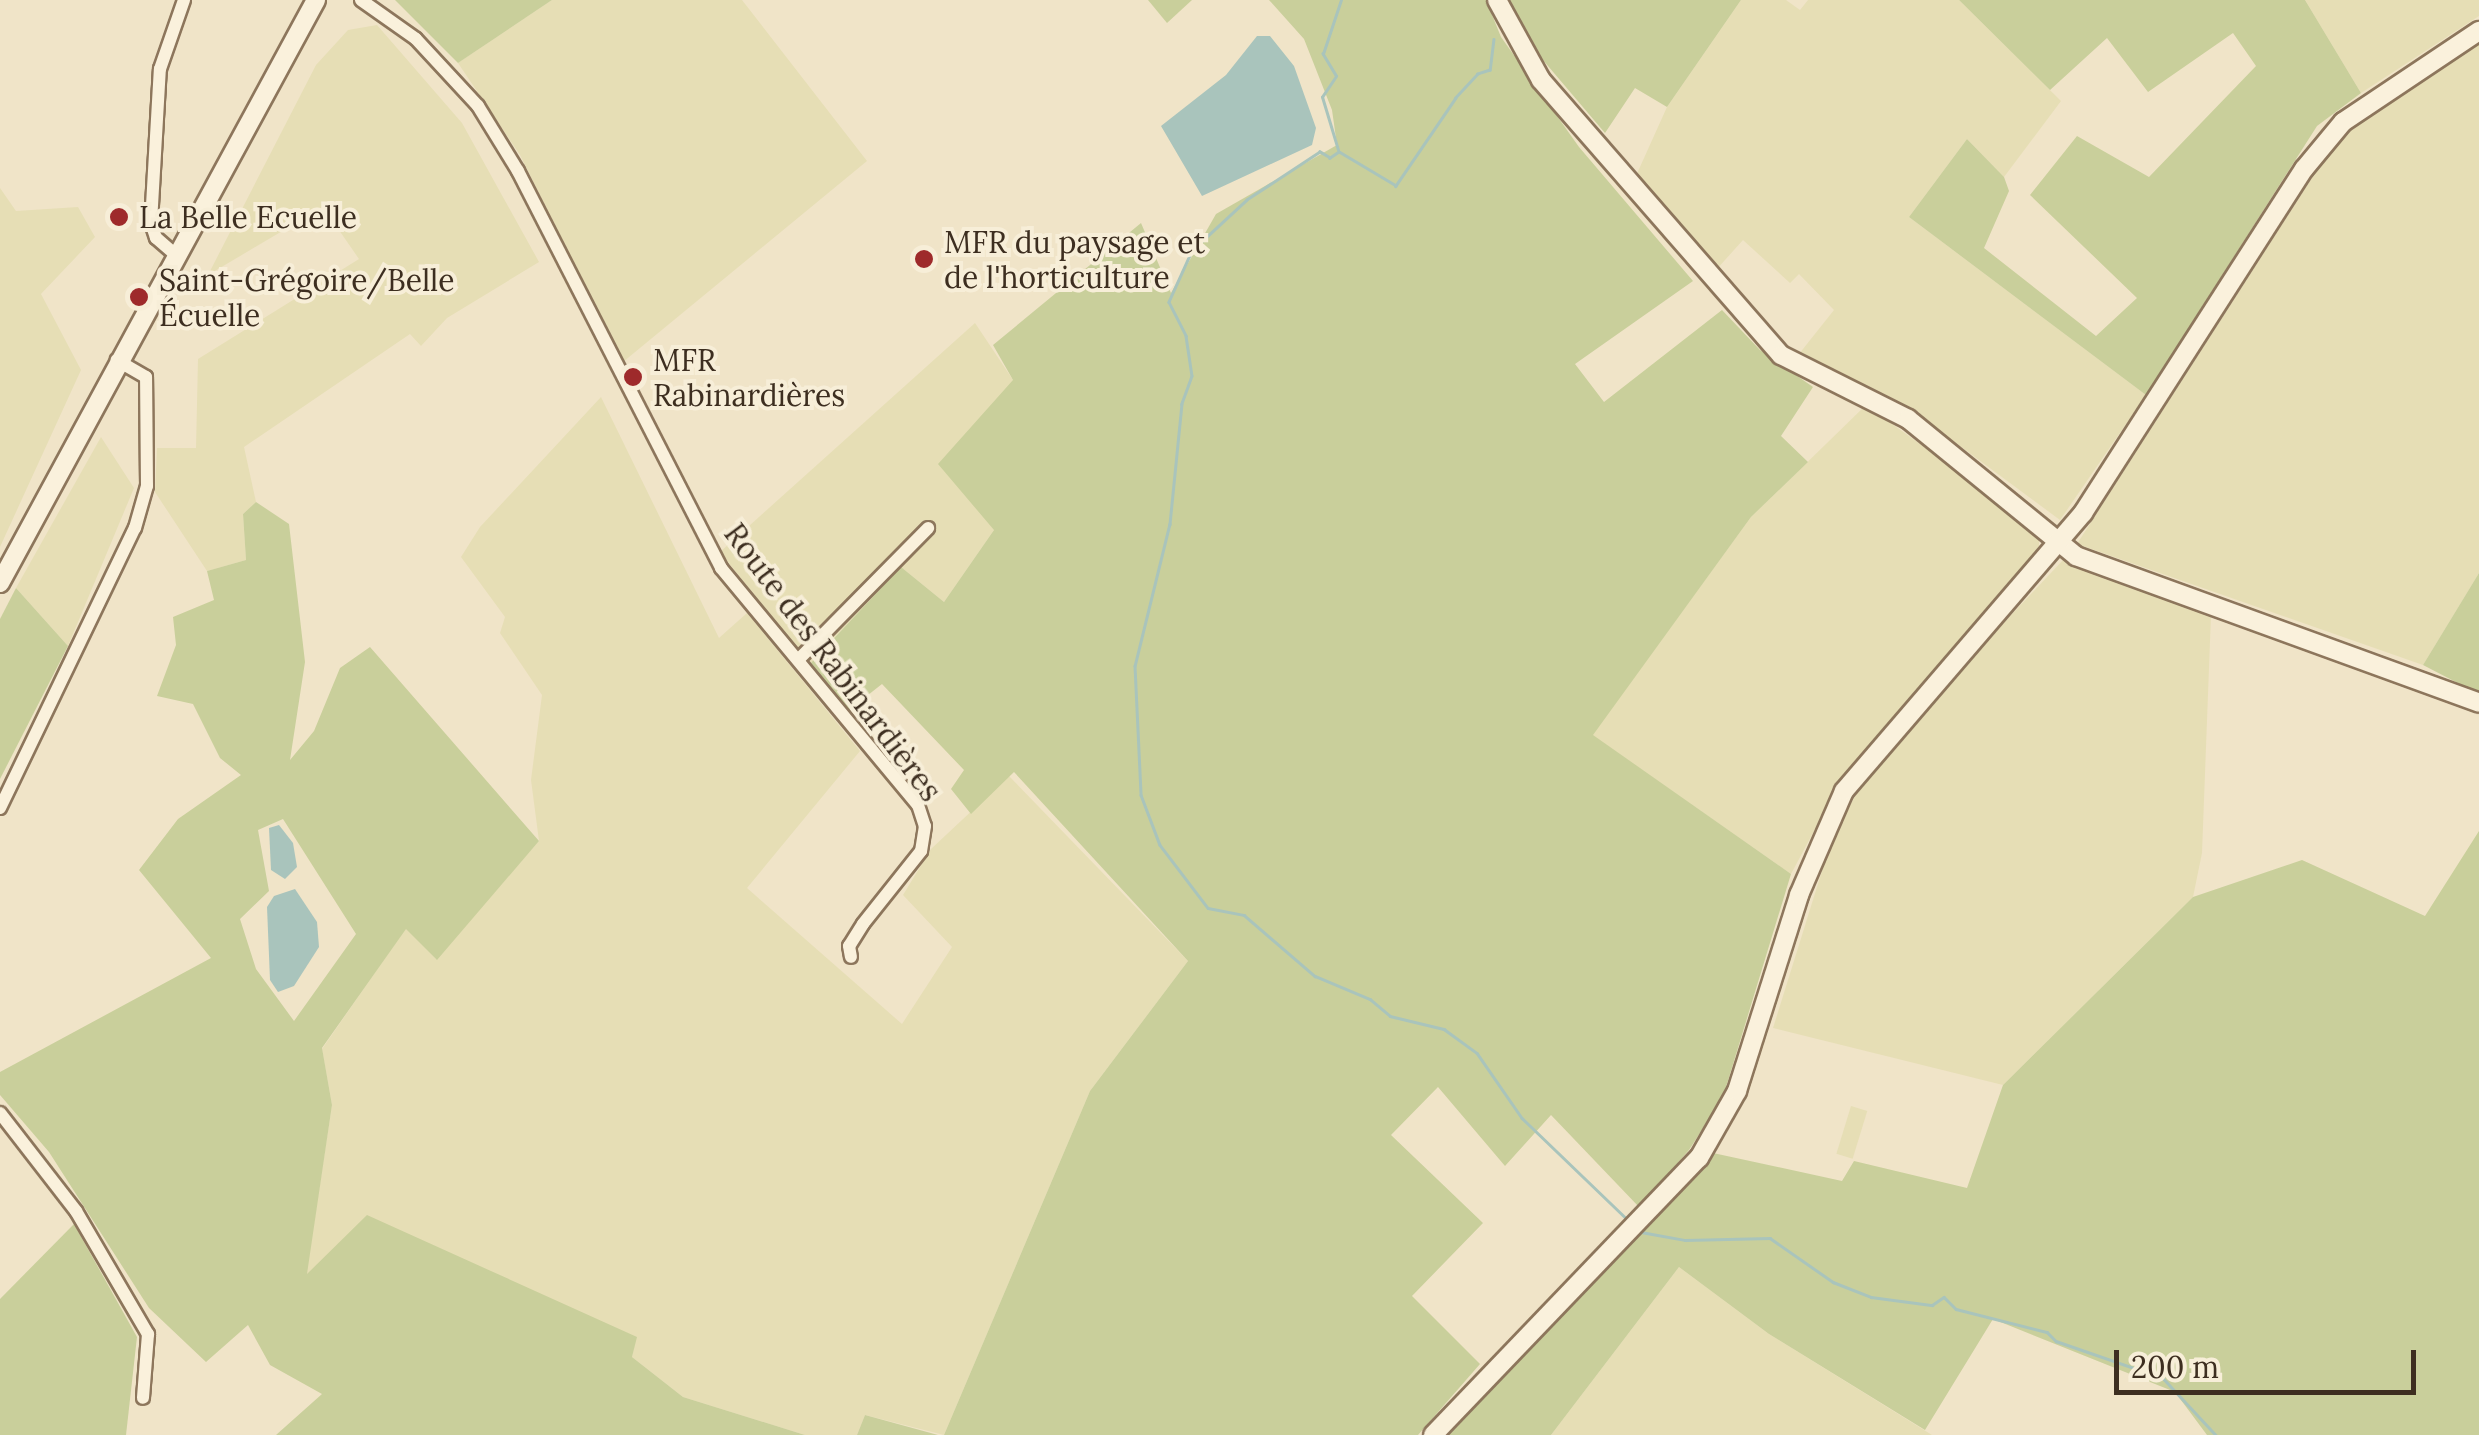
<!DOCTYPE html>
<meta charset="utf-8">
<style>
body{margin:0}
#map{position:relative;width:2479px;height:1435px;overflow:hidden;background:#f0e4c8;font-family:Lora,serif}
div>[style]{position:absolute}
.farmland>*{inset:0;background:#e6deb5;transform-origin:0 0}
.green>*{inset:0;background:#c9cf9b}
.water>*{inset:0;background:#a9c4bc}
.stream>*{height:2.5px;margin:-1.25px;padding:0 1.25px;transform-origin:1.25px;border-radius:1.25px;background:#a9c4bc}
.roads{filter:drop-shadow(2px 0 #8d765c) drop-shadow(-2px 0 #8d765c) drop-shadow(0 2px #8d765c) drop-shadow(0 -2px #8d765c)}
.street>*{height:12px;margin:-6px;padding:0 6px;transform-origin:6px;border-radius:6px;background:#faf1dc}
.secondary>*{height:18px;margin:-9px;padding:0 9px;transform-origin:9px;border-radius:9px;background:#faf1dc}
.dots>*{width:28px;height:28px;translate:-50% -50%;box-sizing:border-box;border:5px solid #f7eed8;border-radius:50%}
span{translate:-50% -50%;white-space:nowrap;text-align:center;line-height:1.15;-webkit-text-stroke:8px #f7eed8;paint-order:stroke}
.poi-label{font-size:30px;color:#3d2e20}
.left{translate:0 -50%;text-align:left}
.street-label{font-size:30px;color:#3d2e20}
.scale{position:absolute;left:2114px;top:1350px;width:302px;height:45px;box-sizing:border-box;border:5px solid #3d2e20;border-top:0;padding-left:12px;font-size:30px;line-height:35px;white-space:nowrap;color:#3d2e20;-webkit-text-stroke:8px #f7eed8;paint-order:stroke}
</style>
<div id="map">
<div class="farmland">
<div style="clip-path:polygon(552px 0,742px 0,867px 161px,623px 362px,520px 155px,458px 63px)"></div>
<div style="clip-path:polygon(1741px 0,1786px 0,1800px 10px,1808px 0,1959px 0,2061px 101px,2004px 177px,1967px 139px,1909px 217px,2146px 395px,2060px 520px,1910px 409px,1799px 354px,1834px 310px,1799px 274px,1790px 283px,1743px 240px,1716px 270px,1635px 178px,1667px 107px)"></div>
<div style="clip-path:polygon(2305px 0,2479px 0,2479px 16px,2361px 93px)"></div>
<div style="clip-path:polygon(377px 25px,462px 123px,539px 262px,447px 318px,421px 346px,410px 334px,244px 447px,256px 502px,243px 514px,246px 560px,207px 571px,155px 492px,157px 448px,196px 448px,198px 359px,359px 259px,323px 207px,208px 275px,316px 65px,348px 30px)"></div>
<div style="clip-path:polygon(2479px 44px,2479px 573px,2423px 665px,2077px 544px,2337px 139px)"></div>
<div style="clip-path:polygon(0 188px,16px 211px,78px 207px,95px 237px,41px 294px,81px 370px,0 547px)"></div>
<div style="clip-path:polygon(975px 323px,1013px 380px,994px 530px,944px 602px,901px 567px,809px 665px,720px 552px)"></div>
<div style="clip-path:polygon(601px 397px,719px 638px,747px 613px,860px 751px,747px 888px,902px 1024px,952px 947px,903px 895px,931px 849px,1009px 776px,1188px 961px,1090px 1091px,944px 1435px,865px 1415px,857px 1435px,805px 1435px,683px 1397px,632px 1357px,636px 1338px,306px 1275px,332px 1105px,322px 1049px,406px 928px,436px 959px,539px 841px,531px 780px,542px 695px,500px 633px,505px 617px,461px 557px,480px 527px)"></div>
<div style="clip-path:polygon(1866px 405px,1974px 483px,2039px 538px,2039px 548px,1844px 775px,1791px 874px,1592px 735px,1751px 517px)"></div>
<div style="clip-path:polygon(101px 437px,134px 488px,68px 646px,16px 588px)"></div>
<div style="clip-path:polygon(2064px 559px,2211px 615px,2202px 853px,2193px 897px,2003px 1085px,1773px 1028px,1832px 839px,1860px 787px,1918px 714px)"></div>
<div style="left:1851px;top:1106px;width:17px;height:50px;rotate:17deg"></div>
<div style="clip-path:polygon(1679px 1267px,1769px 1334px,1932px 1435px,1551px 1435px)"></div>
</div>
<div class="green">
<div style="clip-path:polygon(395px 0,552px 0,458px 63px)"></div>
<div style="clip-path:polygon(1148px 0,1192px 0,1167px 23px)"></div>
<div style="clip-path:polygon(1269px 0,1486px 0,1501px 37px,1579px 147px,1693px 281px,1575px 364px,1604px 402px,1722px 310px,1760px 350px,1813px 387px,1781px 436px,1808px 462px,1751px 517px,1593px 735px,1791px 874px,1723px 1097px,1689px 1150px,1639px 1207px,1551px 1115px,1505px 1166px,1438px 1087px,1391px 1135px,1483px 1223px,1412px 1296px,1480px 1364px,1418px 1435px,944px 1435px,1090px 1091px,1188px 961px,1014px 772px,971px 814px,951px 789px,964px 770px,882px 684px,849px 710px,809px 665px,901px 567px,944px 602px,994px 530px,938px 464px,1013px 380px,993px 345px,1141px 223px,1171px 293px,1216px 214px,1337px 145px,1332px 110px,1304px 39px)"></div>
<div style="clip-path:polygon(1507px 0,1741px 0,1667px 107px,1635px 88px,1605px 133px,1520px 33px)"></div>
<div style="clip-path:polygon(1959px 0,2305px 0,2361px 93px,2317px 126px,2146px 395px,1909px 217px,1967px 139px,2004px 177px,2009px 191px,1984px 248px,2096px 336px,2137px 298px,2030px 195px,2077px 136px,2149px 177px,2256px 66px,2233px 33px,2148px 92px,2107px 38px,2050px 90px)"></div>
<div style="clip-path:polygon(evenodd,256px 502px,289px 524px,305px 662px,290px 760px,314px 731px,340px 668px,370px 647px,539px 841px,437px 960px,406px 929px,322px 1048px,332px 1105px,307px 1274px,367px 1215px,637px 1337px,632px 1357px,683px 1397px,805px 1435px,276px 1435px,322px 1394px,270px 1365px,248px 1325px,206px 1362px,149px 1308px,49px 1152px,0 1095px,0 1072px,211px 958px,139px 870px,178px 819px,241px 775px,220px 758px,193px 704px,157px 696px,176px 645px,173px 617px,214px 600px,207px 571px,246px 560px,243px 514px,256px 502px,283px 819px,356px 934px,294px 1021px,256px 969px,240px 919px,269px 891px,258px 830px,283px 819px)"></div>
<div style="clip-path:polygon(2479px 573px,2479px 694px,2423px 665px)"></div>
<div style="clip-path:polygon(16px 588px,68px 646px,0 779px,0 619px)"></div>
<div style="clip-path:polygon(2479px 831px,2479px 1435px,2207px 1435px,2175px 1392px,1993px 1319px,1925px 1430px,1769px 1334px,1679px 1267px,1551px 1435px,1447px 1435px,1713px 1153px,1842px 1181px,1854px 1161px,1967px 1188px,2003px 1085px,2193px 897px,2302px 860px,2425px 916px)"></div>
<div style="clip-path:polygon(74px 1224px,137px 1337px,126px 1435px,0 1435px,0 1299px)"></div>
<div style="clip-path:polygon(865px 1415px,938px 1435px,857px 1435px)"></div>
</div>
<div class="water">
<div style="clip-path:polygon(1257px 36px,1270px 36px,1294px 66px,1316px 128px,1312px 145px,1202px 196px,1161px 126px,1226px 75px)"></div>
<div style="clip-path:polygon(279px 825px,293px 843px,297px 867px,285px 879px,271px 870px,269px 828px)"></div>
<div style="clip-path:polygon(295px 889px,317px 922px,319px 947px,294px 986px,278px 992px,270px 980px,267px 907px,274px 896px)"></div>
</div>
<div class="stream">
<div style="left:1494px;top:39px;width:31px;rotate:97deg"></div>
<div style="left:1490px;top:70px;width:13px;rotate:162deg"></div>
<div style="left:1478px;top:74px;width:33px;rotate:133deg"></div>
<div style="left:1456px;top:98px;width:107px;rotate:124.3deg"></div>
<div style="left:1396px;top:186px;width:66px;rotate:-149.2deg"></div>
<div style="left:1339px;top:152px;width:11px;rotate:146deg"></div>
<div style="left:1330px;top:158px;width:12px;rotate:-149deg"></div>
<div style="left:1320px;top:152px;width:87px;rotate:146.7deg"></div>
<div style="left:1247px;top:200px;width:75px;rotate:137.2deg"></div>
<div style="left:1192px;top:251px;width:56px;rotate:114.3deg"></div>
<div style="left:1169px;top:302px;width:38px;rotate:63deg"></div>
<div style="left:1186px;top:336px;width:40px;rotate:81.5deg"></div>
<div style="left:1192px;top:376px;width:30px;rotate:110deg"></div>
<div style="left:1182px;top:404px;width:121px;rotate:95.7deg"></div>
<div style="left:1170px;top:524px;width:146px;rotate:103.8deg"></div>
<div style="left:1135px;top:666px;width:129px;rotate:87.3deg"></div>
<div style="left:1141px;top:795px;width:53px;rotate:69.2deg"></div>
<div style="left:1160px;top:845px;width:79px;rotate:52.7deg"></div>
<div style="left:1208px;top:908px;width:37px;rotate:11deg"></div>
<div style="left:1244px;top:915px;width:94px;rotate:40.7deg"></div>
<div style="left:1315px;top:976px;width:60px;rotate:22.7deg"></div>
<div style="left:1370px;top:999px;width:26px;rotate:40deg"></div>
<div style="left:1390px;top:1016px;width:56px;rotate:13.5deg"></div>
<div style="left:1444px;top:1029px;width:41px;rotate:36deg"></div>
<div style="left:1477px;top:1053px;width:79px;rotate:55.3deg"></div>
<div style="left:1522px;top:1118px;width:146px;rotate:43.9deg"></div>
<div style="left:1338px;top:150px;width:55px;rotate:-106.8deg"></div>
<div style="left:1322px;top:97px;width:25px;rotate:-56deg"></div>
<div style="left:1336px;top:76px;width:26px;rotate:-121deg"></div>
<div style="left:1323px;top:54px;width:57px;rotate:-71.6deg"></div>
<div style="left:1641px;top:1232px;width:45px;rotate:10.3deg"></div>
<div style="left:1685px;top:1240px;width:85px;rotate:-1.3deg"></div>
<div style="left:1770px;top:1238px;width:77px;rotate:34.9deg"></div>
<div style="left:1833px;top:1282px;width:41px;rotate:21.5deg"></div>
<div style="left:1871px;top:1297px;width:62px;rotate:7.5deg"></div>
<div style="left:1932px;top:1305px;width:14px;rotate:-34deg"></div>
<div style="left:1944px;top:1297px;width:17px;rotate:45deg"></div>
<div style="left:1956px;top:1309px;width:94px;rotate:14.2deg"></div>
<div style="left:2047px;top:1332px;width:13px;rotate:45deg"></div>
<div style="left:2056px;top:1341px;width:113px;rotate:19.1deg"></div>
<div style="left:2163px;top:1378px;width:78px;rotate:47.1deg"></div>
</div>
<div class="roads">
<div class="street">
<div style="left:361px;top:0;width:67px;rotate:35.3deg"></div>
<div style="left:416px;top:39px;width:91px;rotate:47.2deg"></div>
<div style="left:478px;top:106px;width:76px;rotate:58.4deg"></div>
<div style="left:518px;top:171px;width:446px;rotate:62.9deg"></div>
<div style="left:721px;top:568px;width:308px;rotate:50.3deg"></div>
<div style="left:918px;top:805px;width:22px;rotate:72deg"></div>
<div style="left:925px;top:826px;width:25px;rotate:99deg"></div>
<div style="left:921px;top:851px;width:93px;rotate:128.5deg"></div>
<div style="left:863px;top:924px;width:26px;rotate:122deg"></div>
<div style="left:849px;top:946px;width:11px;rotate:80deg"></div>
<div style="left:177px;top:256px;width:28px;rotate:-139deg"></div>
<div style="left:156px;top:238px;width:16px;rotate:-108deg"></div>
<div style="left:151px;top:223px;width:154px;rotate:-86.7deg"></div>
<div style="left:160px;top:69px;width:73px;rotate:-70.8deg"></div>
<div style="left:799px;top:659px;width:184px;rotate:-45.4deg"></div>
<div style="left:0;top:808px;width:311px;rotate:-64.3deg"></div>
<div style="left:135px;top:528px;width:44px;rotate:-74.1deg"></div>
<div style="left:147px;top:486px;width:109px;rotate:-90.5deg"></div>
<div style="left:146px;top:377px;width:34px;rotate:-150deg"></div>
<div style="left:0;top:1113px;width:124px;rotate:52.2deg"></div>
<div style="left:76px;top:1211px;width:143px;rotate:59.7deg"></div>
<div style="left:148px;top:1334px;width:64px;rotate:94.5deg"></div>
</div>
<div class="secondary">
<div style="left:1497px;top:0;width:91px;rotate:61.2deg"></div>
<div style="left:1541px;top:80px;width:365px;rotate:48.9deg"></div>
<div style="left:1781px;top:355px;width:142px;rotate:26.7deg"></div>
<div style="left:1908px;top:419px;width:217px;rotate:39.2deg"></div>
<div style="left:2076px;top:556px;width:429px;rotate:20deg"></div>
<div style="left:0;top:583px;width:663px;rotate:-61.54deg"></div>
<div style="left:1433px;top:1435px;width:384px;rotate:-46.2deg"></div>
<div style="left:1699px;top:1158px;width:77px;rotate:-60.4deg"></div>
<div style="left:1737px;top:1091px;width:206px;rotate:-72.4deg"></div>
<div style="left:1799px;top:895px;width:113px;rotate:-66.6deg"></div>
<div style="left:1844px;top:791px;width:367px;rotate:-49.3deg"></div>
<div style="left:2083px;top:513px;width:409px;rotate:-57.3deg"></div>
<div style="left:2304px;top:169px;width:61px;rotate:-50.3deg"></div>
<div style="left:2343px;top:122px;width:164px;rotate:-33.8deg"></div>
</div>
</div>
<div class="dots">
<div style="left:119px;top:217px;background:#9e2a2b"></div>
<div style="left:924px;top:259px;background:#9e2a2b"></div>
<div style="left:139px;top:297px;background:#9e2a2b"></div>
<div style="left:633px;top:377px;background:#9e2a2b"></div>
</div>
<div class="poi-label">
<span class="left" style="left:139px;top:217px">La Belle Ecuelle</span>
<span class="left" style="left:944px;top:259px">MFR du paysage et<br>de l'horticulture</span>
<span class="left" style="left:159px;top:297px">Saint-Grégoire/Belle<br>Écuelle</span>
<span class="left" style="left:653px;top:377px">MFR<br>Rabinardières</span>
</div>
<div class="street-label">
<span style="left:833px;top:662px;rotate:53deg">Route des Rabinardières</span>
</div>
<div class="scale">200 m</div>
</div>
